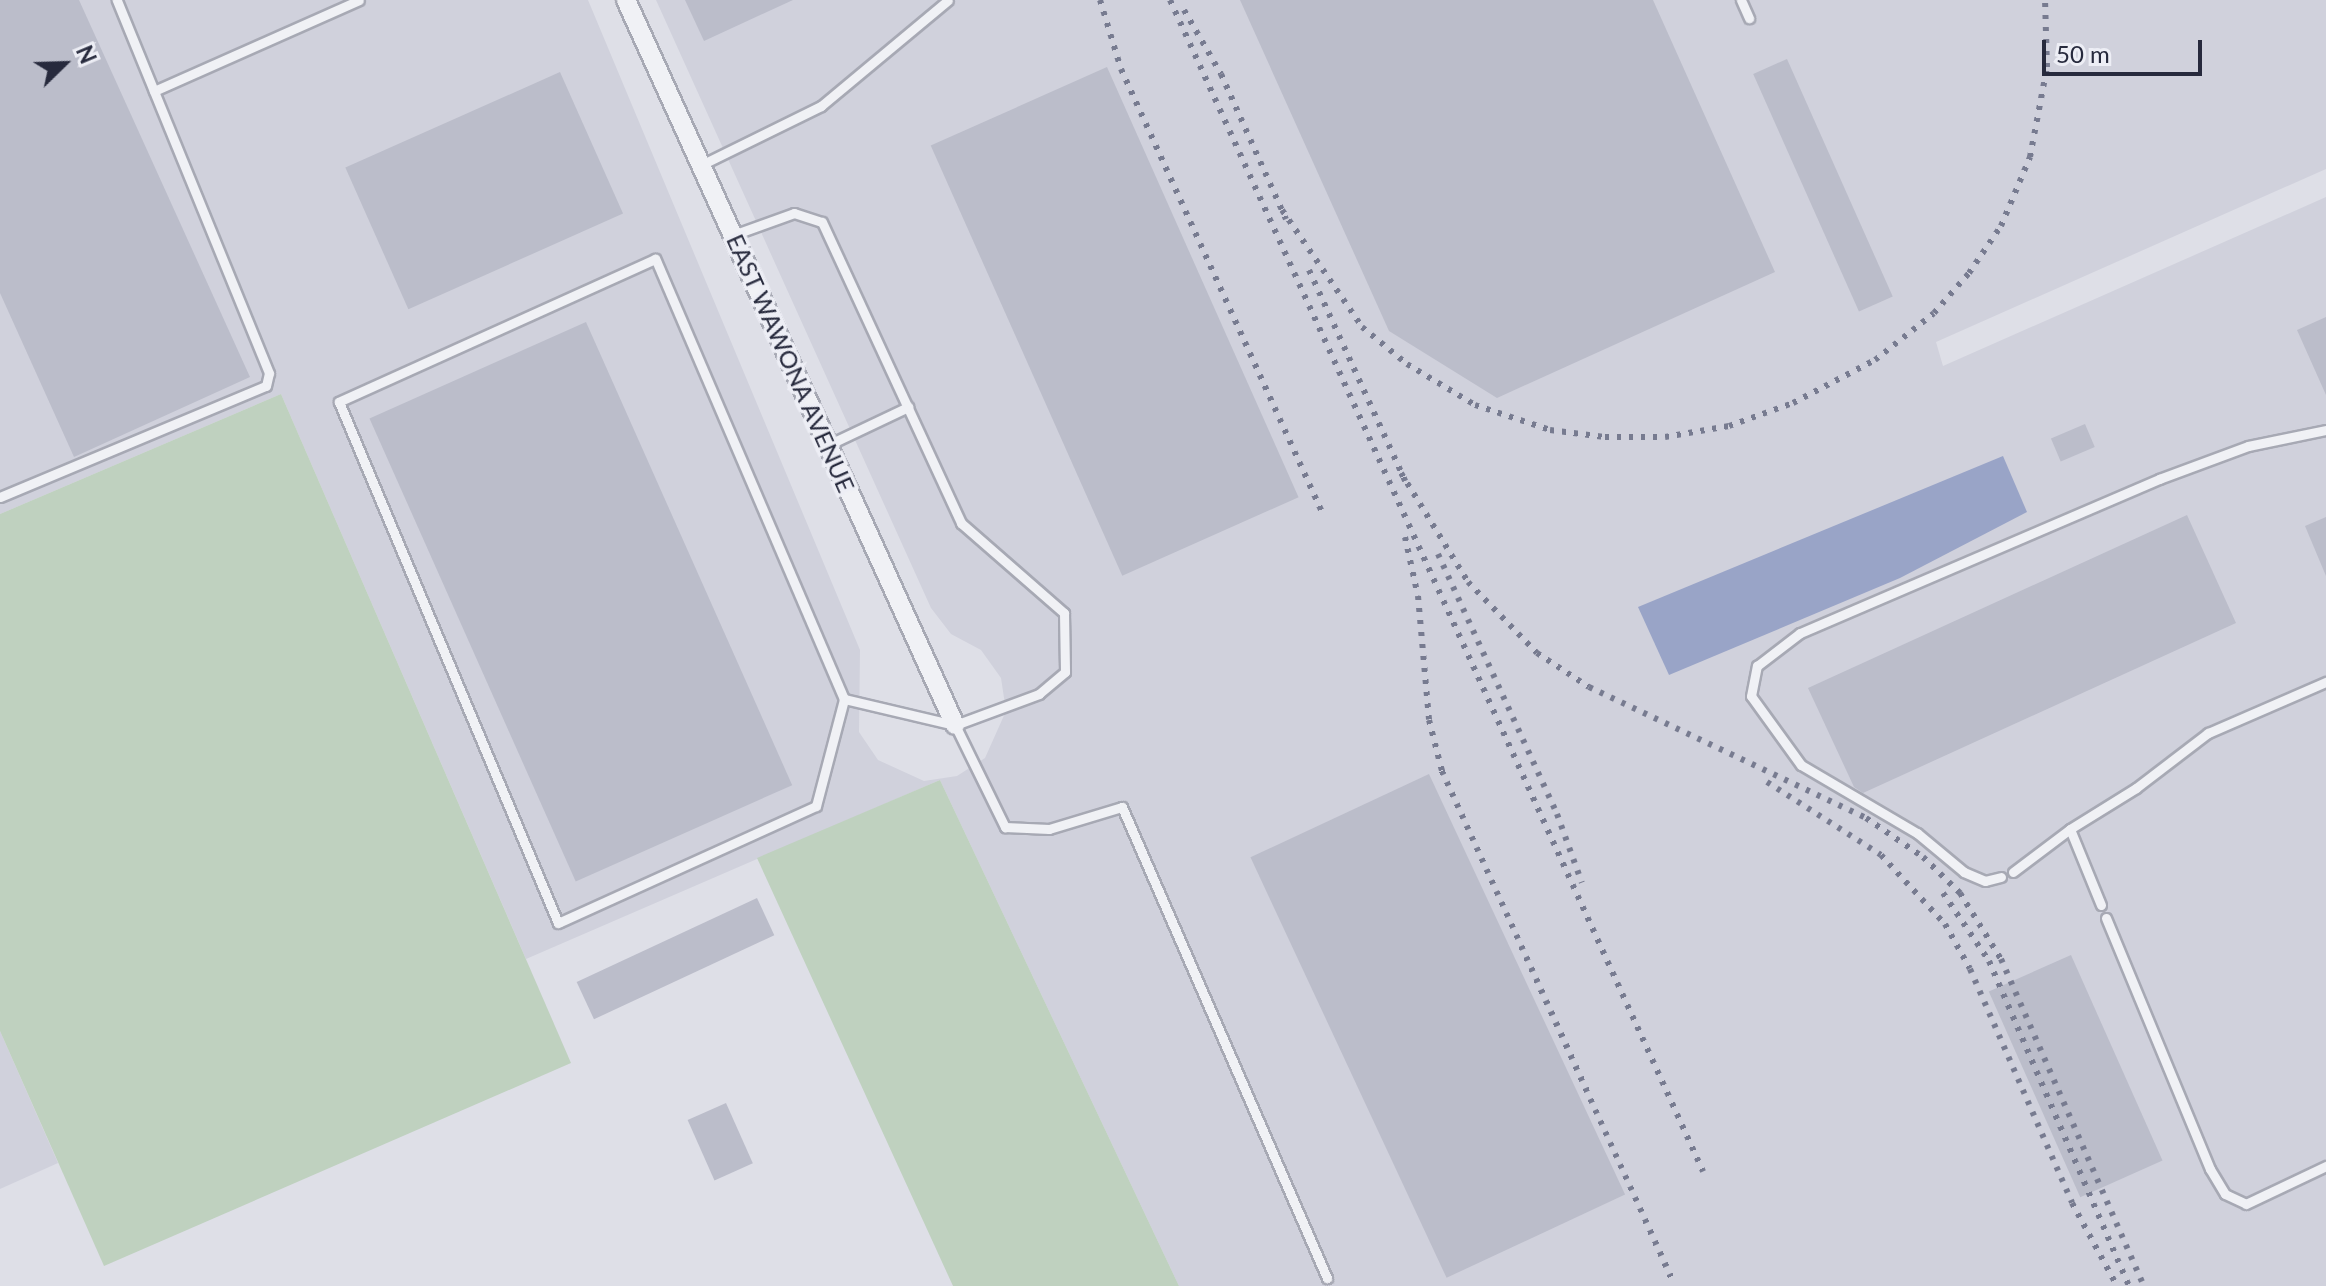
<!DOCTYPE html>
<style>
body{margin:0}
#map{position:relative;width:2326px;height:1286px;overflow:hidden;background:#dedfe7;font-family:Lato,sans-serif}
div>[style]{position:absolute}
.built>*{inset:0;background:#d0d1dc}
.green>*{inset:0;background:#bfd1bf}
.water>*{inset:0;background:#99a4c7}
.building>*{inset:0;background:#bbbdca;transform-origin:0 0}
.roads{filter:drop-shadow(2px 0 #a7a9b4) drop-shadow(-2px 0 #a7a9b4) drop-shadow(0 2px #a7a9b4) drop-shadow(0 -2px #a7a9b4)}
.lane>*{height:9px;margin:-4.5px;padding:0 4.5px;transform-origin:4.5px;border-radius:4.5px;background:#f0f1f5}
.street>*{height:18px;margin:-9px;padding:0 9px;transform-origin:9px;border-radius:9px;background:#f0f1f5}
.rail>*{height:6px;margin-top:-3px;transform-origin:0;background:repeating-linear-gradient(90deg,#777b90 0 4px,transparent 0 12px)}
span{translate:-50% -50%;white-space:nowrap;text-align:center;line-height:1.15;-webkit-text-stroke:7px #edeef5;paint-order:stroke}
.street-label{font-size:24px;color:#272a3d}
.north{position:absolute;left:24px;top:24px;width:80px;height:80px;-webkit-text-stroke:6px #edeef5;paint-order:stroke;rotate:67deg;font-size:22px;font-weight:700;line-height:32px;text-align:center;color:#272a3d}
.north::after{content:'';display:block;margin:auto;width:28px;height:36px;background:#272a3d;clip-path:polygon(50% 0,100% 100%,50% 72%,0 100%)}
.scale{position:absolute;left:2042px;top:40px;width:160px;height:36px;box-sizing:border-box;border:4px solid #272a3d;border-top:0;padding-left:10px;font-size:24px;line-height:28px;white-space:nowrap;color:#272a3d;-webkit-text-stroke:6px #edeef5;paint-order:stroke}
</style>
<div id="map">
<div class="built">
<div style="clip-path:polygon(0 0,588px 0,860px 650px,859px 732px,878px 760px,924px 781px,957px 776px,985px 758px,1006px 711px,1001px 678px,981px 650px,951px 634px,931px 608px,656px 0,2326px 0,2326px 169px,1936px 342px,1943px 366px,2326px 197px,2326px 1286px,1179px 1286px,940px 780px,526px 959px,281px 394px,0 514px)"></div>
<div style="clip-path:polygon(0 1031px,58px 1163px,0 1189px)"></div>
</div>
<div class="green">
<div style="clip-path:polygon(281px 394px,571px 1063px,104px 1266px,0 1031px,0 514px)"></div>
<div style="clip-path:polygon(940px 780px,1179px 1286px,953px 1286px,757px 858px)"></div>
</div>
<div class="water">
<div style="clip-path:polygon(2003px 456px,2027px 512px,1900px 578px,1669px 675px,1638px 607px)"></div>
</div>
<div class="building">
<div style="clip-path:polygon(0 0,79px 0,250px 377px,74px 457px,0 293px)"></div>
<div style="clip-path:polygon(685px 0,793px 0,704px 41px)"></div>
<div style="clip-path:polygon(1240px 0,1653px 0,1775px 272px,1497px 398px,1389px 331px)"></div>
<div style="left:1787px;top:59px;width:260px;height:37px;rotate:66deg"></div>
<div style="left:1107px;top:67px;width:471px;height:193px;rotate:66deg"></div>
<div style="left:560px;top:72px;width:155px;height:235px;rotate:66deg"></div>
<div style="clip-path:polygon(2326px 317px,2326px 395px,2297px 330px)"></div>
<div style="left:586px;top:322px;width:507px;height:237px;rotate:66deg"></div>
<div style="left:2085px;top:424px;width:25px;height:37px;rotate:67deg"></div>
<div style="clip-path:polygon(2187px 515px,2236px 623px,1863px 793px,1854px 787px,1808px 688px)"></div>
<div style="clip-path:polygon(2326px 517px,2326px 576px,2305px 526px)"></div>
<div style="left:1429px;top:774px;width:464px;height:197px;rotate:65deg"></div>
<div style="left:757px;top:898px;width:41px;height:199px;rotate:65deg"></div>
<div style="left:2071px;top:955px;width:225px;height:90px;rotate:66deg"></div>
<div style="left:726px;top:1103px;width:66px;height:42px;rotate:66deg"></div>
</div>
<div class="roads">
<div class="lane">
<div style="left:1741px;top:0;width:20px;rotate:66deg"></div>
<div style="left:154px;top:91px;width:224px;rotate:-23.9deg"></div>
<div style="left:701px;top:165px;width:134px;rotate:-26.2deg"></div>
<div style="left:821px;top:106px;width:165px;rotate:-39.8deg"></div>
<div style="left:733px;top:235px;width:65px;rotate:-19.8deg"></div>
<div style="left:794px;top:213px;width:29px;rotate:18deg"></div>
<div style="left:822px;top:222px;width:332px;rotate:65.2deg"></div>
<div style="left:961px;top:523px;width:137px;rotate:41.1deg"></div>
<div style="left:1064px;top:613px;width:59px;rotate:89deg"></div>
<div style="left:1065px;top:672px;width:34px;rotate:140deg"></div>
<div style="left:1039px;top:694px;width:90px;rotate:159.7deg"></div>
<div style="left:955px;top:725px;width:114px;rotate:-166.8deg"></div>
<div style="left:844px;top:699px;width:479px;rotate:-113.2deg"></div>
<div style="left:655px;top:259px;width:347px;rotate:155.7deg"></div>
<div style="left:339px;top:402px;width:565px;rotate:67.2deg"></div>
<div style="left:558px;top:923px;width:283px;rotate:-24.4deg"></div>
<div style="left:816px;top:806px;width:111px;rotate:-75.3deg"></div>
<div style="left:828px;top:445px;width:89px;rotate:-25.4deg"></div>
<div style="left:0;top:497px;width:288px;rotate:-22.7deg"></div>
<div style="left:266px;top:386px;width:13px;rotate:-77deg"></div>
<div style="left:269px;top:373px;width:403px;rotate:-112.2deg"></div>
<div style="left:955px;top:725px;width:114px;rotate:63.9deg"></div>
<div style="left:1005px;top:827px;width:44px;rotate:2.6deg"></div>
<div style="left:1049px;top:829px;width:76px;rotate:-16.8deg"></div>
<div style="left:1122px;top:807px;width:514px;rotate:66.48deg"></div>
<div style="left:2013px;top:872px;width:71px;rotate:-37deg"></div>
<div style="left:2001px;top:877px;width:16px;rotate:166deg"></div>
<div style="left:1985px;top:881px;width:23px;rotate:-157deg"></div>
<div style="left:1964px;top:872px;width:61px;rotate:-140.3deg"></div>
<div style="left:1917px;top:833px;width:134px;rotate:-149.6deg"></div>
<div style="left:1801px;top:765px;width:85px;rotate:-125.9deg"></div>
<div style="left:1751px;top:696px;width:31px;rotate:-79deg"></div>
<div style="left:1757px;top:666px;width:54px;rotate:-37.5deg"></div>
<div style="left:1800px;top:633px;width:391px;rotate:-23.2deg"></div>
<div style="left:2159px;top:479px;width:95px;rotate:-20.3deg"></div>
<div style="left:2248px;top:446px;width:80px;rotate:-11.6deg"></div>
<div style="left:2101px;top:905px;width:82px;rotate:-112.2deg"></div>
<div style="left:2070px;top:829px;width:78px;rotate:-31.8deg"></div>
<div style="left:2136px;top:788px;width:91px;rotate:-37.4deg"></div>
<div style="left:2208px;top:733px;width:129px;rotate:-23.4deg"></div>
<div style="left:2106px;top:918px;width:272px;rotate:67.5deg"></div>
<div style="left:2210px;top:1169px;width:29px;rotate:59deg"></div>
<div style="left:2225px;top:1194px;width:23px;rotate:25deg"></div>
<div style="left:2246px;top:1204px;width:89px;rotate:-25.4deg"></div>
</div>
<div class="street">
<div style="left:626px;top:0;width:796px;rotate:65.59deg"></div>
</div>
</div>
<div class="rail">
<div style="left:1100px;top:0;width:72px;rotate:73.1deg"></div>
<div style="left:1121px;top:69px;width:486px;rotate:65.6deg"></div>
<div style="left:1170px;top:0;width:1287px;rotate:65.53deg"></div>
<div style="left:1184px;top:10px;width:74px;rotate:60deg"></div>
<div style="left:1221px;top:74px;width:159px;rotate:65.9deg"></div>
<div style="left:1282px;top:210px;width:142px;rotate:55.6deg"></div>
<div style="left:1362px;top:327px;width:58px;rotate:39.4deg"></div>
<div style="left:1407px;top:364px;width:79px;rotate:31.1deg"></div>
<div style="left:1475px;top:405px;width:79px;rotate:18.4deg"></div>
<div style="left:1550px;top:430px;width:55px;rotate:7.3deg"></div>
<div style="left:1605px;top:437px;width:60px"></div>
<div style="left:1665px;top:437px;width:65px;rotate:-9.8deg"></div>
<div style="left:1729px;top:426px;width:68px;rotate:-19.8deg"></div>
<div style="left:1793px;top:403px;width:93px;rotate:-27.7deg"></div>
<div style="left:1875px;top:360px;width:75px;rotate:-38.5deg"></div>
<div style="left:1934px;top:313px;width:53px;rotate:-48.8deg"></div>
<div style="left:1969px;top:273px;width:57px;rotate:-55.8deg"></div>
<div style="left:2001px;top:226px;width:75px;rotate:-67.2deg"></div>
<div style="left:2030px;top:157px;width:92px;rotate:-79.3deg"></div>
<div style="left:2047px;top:67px;width:67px;rotate:-91.7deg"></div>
<div style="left:1309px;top:270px;width:232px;rotate:65.5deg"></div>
<div style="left:1401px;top:473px;width:128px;rotate:58.4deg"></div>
<div style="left:1468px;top:582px;width:99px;rotate:45.8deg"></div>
<div style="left:1537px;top:653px;width:62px;rotate:33.2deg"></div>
<div style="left:1589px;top:687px;width:306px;rotate:25.3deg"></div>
<div style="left:1866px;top:818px;width:69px;rotate:34.4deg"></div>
<div style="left:1923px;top:857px;width:52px;rotate:44.2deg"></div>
<div style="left:1960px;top:893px;width:78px;rotate:58.2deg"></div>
<div style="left:2001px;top:959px;width:357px;rotate:66.4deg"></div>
<div style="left:1405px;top:537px;width:60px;rotate:77.6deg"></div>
<div style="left:1418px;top:596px;width:124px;rotate:84.9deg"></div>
<div style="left:1429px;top:720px;width:53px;rotate:75.7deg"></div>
<div style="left:1442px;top:771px;width:555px;rotate:65.65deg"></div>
<div style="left:1438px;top:554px;width:286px;rotate:65.4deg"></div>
<div style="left:1557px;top:814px;width:73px;rotate:70.1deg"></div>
<div style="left:1767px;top:782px;width:135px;rotate:32.6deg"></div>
<div style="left:1881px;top:855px;width:94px;rotate:47.2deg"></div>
<div style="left:1945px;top:924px;width:51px;rotate:60.9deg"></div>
<div style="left:1970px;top:969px;width:255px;rotate:66.4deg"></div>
<div style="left:2072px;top:1203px;width:94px;rotate:61.5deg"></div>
<div style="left:1943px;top:893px;width:82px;rotate:55.9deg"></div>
<div style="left:1989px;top:961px;width:354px;rotate:66.7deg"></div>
</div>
<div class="street-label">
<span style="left:791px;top:363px;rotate:66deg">EAST WAWONA AVENUE</span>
</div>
<div class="north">N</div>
<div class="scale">50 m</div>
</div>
